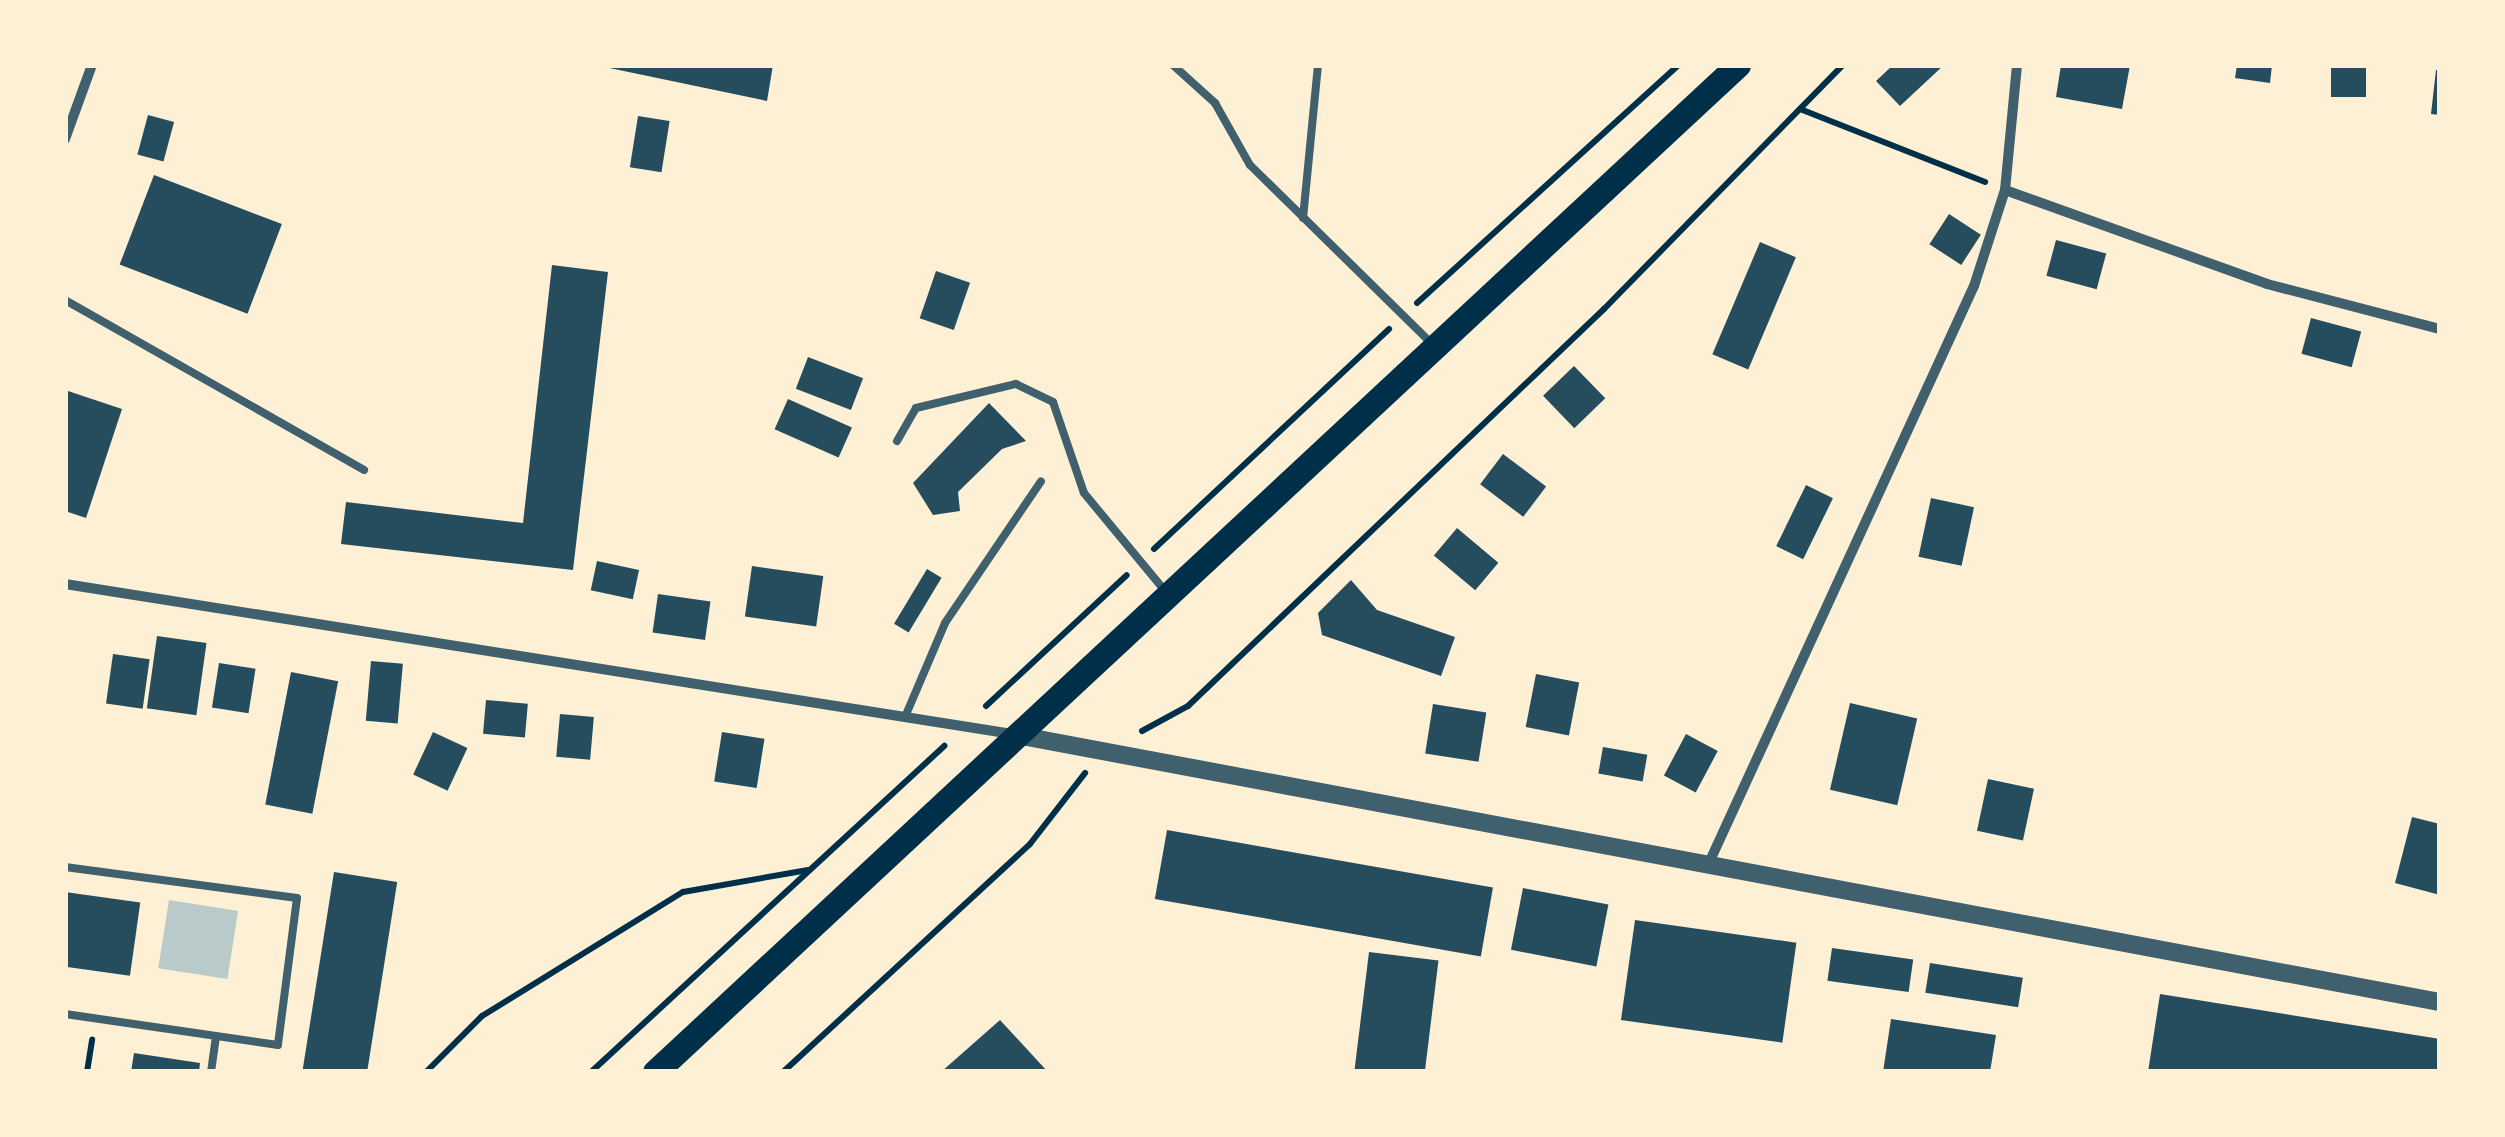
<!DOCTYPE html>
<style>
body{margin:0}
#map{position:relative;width:2505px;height:1137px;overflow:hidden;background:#fdf0d5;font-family:"Fira Sans",sans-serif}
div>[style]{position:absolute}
.green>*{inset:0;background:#b9caca;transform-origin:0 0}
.building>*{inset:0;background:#264d5e;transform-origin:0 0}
.path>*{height:6px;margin:-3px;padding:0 3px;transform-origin:3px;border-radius:3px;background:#003049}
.service>*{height:8px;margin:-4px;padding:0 4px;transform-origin:4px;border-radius:4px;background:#3f606c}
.minor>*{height:10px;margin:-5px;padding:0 5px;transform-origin:5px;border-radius:5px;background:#3f606c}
.tertiary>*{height:18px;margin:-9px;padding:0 9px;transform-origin:9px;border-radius:9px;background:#3f606c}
.primary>*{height:25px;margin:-12.5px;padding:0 12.5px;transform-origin:12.5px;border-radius:12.5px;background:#003049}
span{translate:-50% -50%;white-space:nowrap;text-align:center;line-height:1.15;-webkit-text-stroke:9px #fdf0d5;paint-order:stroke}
.frame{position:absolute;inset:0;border:68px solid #fdf0d5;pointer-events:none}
</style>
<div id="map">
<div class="green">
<div style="left:169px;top:900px;width:70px;height:69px;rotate:9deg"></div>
</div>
<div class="building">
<div style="clip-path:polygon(595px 65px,773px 65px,767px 101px)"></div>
<div style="clip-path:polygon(1893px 65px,1944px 65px,1900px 106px,1876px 81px)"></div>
<div style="clip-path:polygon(2061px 65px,2130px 65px,2122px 109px,2056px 97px)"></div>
<div style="clip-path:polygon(2237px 65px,2272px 65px,2270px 83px,2235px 78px)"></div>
<div style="left:2331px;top:65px;width:35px;height:32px"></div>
<div style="clip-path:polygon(2436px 70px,2440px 70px,2440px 115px,2431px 114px)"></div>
<div style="left:148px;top:115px;width:27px;height:41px;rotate:15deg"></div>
<div style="left:638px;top:116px;width:32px;height:52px;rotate:9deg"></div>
<div style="left:154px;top:175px;width:137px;height:96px;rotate:21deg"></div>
<div style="left:1949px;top:214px;width:38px;height:36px;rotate:33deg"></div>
<div style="left:2056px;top:240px;width:52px;height:37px;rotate:15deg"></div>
<div style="left:1760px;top:242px;width:39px;height:122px;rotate:23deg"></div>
<div style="clip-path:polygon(552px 265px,608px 272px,573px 570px,341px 544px,346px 502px,523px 523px)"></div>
<div style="left:936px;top:271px;width:36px;height:50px;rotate:19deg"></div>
<div style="left:2311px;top:318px;width:52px;height:37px;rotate:15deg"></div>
<div style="left:808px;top:357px;width:59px;height:34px;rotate:21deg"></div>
<div style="left:1574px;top:366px;width:45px;height:43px;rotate:46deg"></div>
<div style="clip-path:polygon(65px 390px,122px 409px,86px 518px,65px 511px)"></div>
<div style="left:788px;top:399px;width:70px;height:33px;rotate:24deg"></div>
<div style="clip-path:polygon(989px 403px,1026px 441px,1002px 449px,958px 492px,960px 511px,933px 515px,913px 483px)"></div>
<div style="left:1503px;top:454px;width:54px;height:38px;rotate:37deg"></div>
<div style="left:1806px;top:485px;width:30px;height:68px;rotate:26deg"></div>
<div style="left:1931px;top:498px;width:44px;height:60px;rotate:12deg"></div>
<div style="left:1457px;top:528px;width:54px;height:36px;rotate:40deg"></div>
<div style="left:597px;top:561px;width:43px;height:30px;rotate:12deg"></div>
<div style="left:752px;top:566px;width:72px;height:51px;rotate:8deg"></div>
<div style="left:927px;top:569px;width:17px;height:64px;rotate:31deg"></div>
<div style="clip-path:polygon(1351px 580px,1377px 610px,1455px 637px,1441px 676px,1322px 635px,1318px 613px)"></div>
<div style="left:658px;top:594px;width:53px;height:39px;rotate:8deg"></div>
<div style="left:157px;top:636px;width:50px;height:73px;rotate:8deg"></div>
<div style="left:113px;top:654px;width:37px;height:50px;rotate:8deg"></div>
<div style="left:371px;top:661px;width:32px;height:60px;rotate:5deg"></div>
<div style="left:219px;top:663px;width:37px;height:45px;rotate:9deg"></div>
<div style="left:291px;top:672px;width:48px;height:135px;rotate:11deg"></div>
<div style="left:1536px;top:674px;width:44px;height:54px;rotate:11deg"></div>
<div style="left:486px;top:700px;width:42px;height:34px;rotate:5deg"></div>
<div style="left:1850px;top:703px;width:69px;height:89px;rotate:13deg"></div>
<div style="left:1433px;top:704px;width:54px;height:50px;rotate:9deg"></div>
<div style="left:560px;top:714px;width:34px;height:43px;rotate:5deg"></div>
<div style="left:433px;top:732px;width:38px;height:47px;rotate:25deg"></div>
<div style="left:722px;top:732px;width:43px;height:50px;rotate:9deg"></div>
<div style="left:1686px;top:734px;width:36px;height:47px;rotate:28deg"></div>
<div style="left:1603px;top:747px;width:45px;height:27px;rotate:10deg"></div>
<div style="left:1988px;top:779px;width:47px;height:53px;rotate:12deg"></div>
<div style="clip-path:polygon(2412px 817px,2440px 824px,2440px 895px,2395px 883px)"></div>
<div style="left:1167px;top:830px;width:331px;height:70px;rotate:10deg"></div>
<div style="left:334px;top:872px;width:64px;height:202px;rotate:9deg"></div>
<div style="left:1523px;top:888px;width:87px;height:63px;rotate:11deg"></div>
<div style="left:65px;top:892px;width:76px;height:74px;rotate:8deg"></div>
<div style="left:1635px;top:920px;width:163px;height:101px;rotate:8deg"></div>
<div style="left:1832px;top:948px;width:82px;height:33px;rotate:8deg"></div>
<div style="left:1369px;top:952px;width:70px;height:121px;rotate:7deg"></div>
<div style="left:1930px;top:963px;width:94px;height:30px;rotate:9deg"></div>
<div style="clip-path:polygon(2160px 994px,2440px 1039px,2440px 1072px,2148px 1072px)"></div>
<div style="clip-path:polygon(1891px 1019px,1996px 1035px,1990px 1072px,1883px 1072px)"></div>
<div style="clip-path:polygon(1000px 1020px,1048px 1072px,941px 1072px)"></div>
<div style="clip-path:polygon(134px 1053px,200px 1063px,199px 1072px,131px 1072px)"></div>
</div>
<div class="path">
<div style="left:1800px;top:109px;width:199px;rotate:21.5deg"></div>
<div style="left:1417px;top:303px;width:354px;rotate:-42.3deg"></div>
<div style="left:1154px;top:549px;width:322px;rotate:-43.1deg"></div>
<div style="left:986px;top:706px;width:192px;rotate:-42.9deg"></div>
<div style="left:1142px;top:731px;width:52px;rotate:-28.5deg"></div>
<div style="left:1188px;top:706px;width:575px;rotate:-43.66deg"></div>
<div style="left:1604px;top:309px;width:342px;rotate:-45.6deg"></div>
<div style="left:87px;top:1072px;width:33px;rotate:-81deg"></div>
<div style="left:426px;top:1072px;width:79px;rotate:-45deg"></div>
<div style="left:482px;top:1016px;width:236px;rotate:-31.7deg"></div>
<div style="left:683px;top:892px;width:127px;rotate:-10deg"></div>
<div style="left:591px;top:1072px;width:481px;rotate:-42.7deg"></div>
<div style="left:783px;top:1072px;width:336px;rotate:-42.7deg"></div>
<div style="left:1030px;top:844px;width:90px;rotate:-52.2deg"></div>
</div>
<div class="service">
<div style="left:1173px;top:65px;width:57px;rotate:42.1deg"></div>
<div style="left:1215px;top:103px;width:71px;rotate:60.6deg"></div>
<div style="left:1250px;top:165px;width:252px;rotate:44.5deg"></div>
<div style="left:1303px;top:218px;width:154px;rotate:-84.4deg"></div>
<div style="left:65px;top:300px;width:344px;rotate:29.6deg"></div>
<div style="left:897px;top:441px;width:38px;rotate:-60deg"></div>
<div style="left:916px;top:408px;width:103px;rotate:-13.5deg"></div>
<div style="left:1016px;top:384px;width:41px;rotate:25.9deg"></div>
<div style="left:1053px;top:402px;width:96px;rotate:71.2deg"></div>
<div style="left:1084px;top:493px;width:127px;rotate:50.4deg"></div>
<div style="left:905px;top:717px;width:102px;rotate:-66.9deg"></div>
<div style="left:945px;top:623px;width:171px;rotate:-55.9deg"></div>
<div style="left:65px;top:867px;width:234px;rotate:7.6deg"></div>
<div style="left:297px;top:898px;width:148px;rotate:97.4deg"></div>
<div style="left:278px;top:1045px;width:215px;rotate:-171.7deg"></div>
<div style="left:211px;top:1072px;width:36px;rotate:-82deg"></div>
</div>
<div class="minor">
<div style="left:65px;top:139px;width:79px;rotate:-70deg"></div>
<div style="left:2005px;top:190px;width:278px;rotate:19.7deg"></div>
<div style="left:2267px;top:284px;width:179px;rotate:14.6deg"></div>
<div style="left:65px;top:584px;width:959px;rotate:9deg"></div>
<div style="left:1708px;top:865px;width:637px;rotate:-65.33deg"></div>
<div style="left:1974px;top:286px;width:101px;rotate:-72.1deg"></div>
<div style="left:2005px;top:190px;width:126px;rotate:-84.5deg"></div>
</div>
<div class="tertiary">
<div style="left:1017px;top:735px;width:1448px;rotate:10.63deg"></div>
</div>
<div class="primary">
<div style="left:655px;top:1072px;width:1479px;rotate:-42.92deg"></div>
</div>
<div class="frame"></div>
</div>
